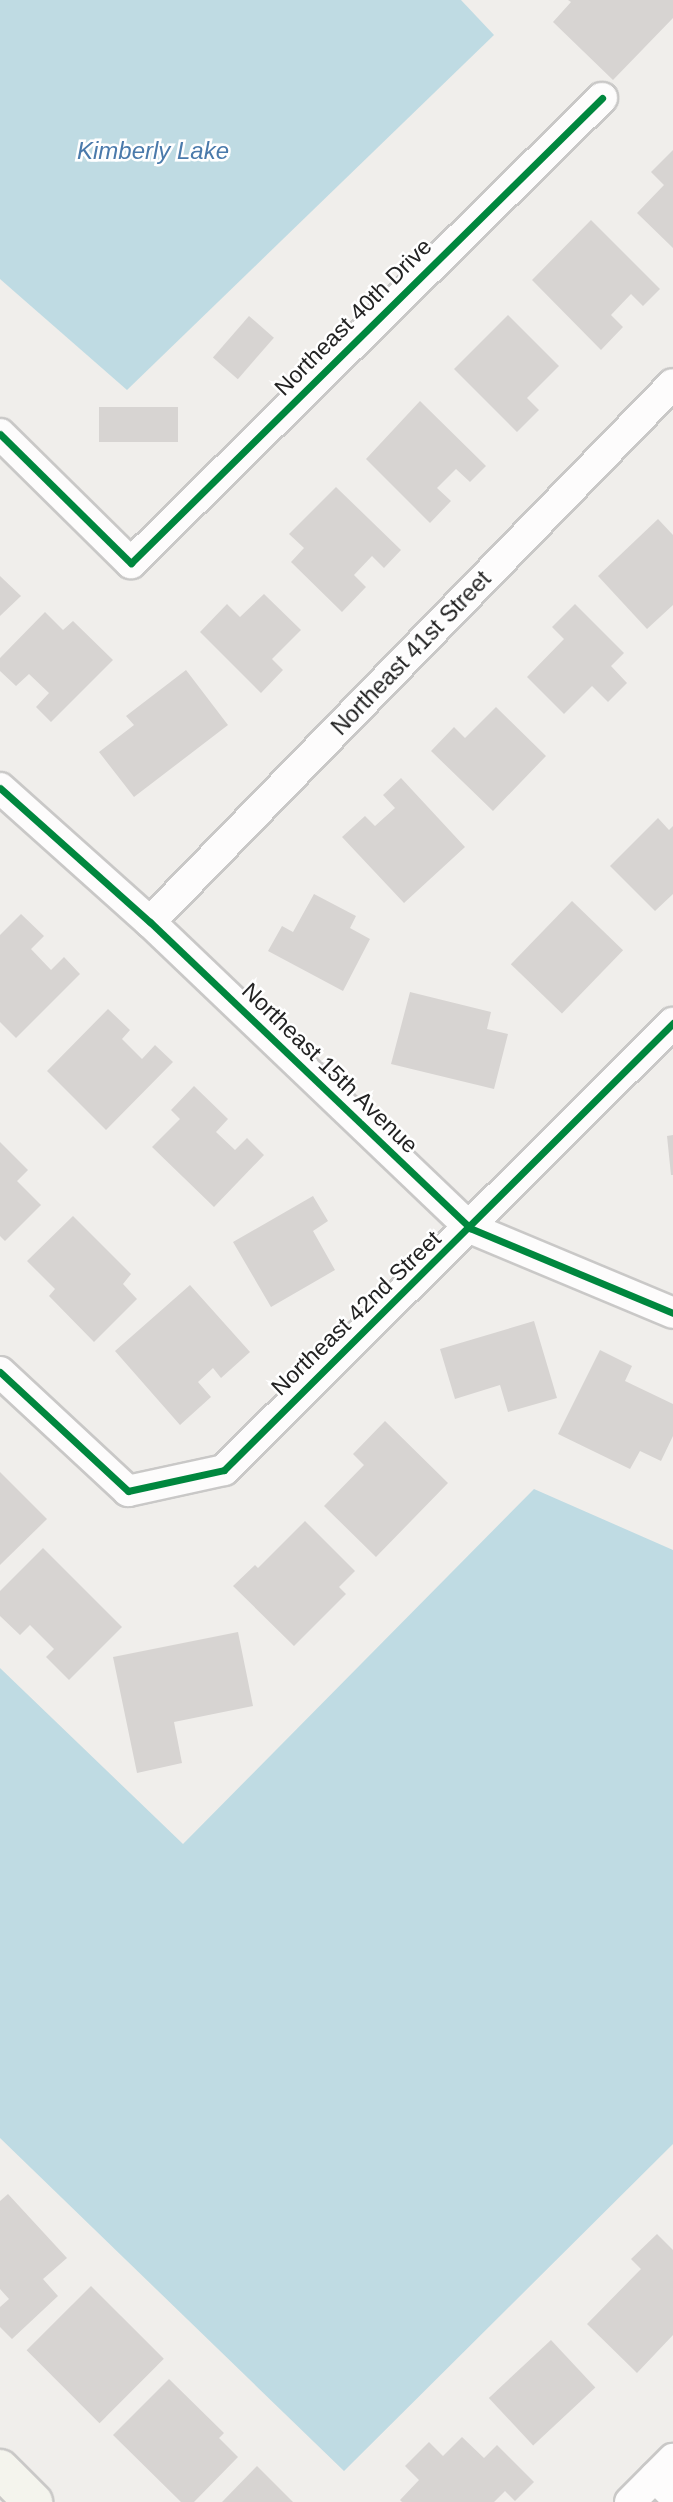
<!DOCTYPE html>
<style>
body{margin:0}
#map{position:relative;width:673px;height:2502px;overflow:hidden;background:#f0eeeb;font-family:Helvetica,sans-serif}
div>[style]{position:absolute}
.water>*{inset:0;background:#bfdbe3}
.building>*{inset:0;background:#d7d4d2;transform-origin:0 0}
.roads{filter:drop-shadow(2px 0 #c9c8c7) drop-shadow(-2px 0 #c9c8c7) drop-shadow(0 2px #c9c8c7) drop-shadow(0 -2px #c9c8c7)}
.street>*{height:30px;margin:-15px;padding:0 15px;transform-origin:15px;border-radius:15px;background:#fdfcfc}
.secondary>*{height:38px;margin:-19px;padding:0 19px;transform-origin:19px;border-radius:19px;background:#f4f4ed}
.cycleway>*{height:7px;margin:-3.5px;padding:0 3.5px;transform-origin:3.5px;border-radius:3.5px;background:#00873e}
span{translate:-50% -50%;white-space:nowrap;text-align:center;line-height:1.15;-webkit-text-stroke:5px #fff;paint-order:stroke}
.street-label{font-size:23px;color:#222}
.water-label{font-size:24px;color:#4a7aab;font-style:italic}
</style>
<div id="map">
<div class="water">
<div style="clip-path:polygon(0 0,461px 0,494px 35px,127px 390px,0 279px)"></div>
<div style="clip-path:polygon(534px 1489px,673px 1550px,673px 2144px,344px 2471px,0 2138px,0 1668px,183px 1844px)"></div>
</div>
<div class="building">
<div style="clip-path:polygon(568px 0,673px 0,673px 18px,613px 80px,553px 22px,571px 2px)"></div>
<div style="clip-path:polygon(673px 150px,673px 248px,637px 213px,664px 185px,651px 172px)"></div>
<div style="clip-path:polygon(591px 220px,660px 289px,643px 306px,631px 294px,611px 315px,623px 327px,601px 350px,532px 280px)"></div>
<div style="clip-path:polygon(508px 315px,559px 366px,527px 398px,539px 410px,517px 432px,454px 369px)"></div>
<div style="left:249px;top:316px;width:33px;height:55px;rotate:41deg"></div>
<div style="clip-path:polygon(420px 401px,486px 466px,470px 482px,456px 469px,437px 488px,451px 501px,430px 523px,366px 459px)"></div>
<div style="left:178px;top:407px;width:35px;height:79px;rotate:90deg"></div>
<div style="clip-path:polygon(336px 487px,401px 550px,384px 568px,372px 556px,354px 575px,366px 587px,342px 612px,291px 562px,304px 548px,289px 534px)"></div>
<div style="clip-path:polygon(658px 519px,673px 535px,673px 605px,647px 629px,598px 576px)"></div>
<div style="clip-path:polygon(0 576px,21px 596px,0 616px)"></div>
<div style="clip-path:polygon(264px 594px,301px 630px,272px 659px,283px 670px,261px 693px,200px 632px,227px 604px,240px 617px)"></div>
<div style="clip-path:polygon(575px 604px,624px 653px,611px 666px,627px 683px,608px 702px,592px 686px,564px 714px,527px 677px,564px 639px,552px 627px)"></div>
<div style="clip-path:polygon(45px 612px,63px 630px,73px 621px,113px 660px,51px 722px,36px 707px,49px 693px,29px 674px,16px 686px,0 671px,0 658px)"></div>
<div style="clip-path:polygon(186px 670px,228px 725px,134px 797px,99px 752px,134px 725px,126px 716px)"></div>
<div style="clip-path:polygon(496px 707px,546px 756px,493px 811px,431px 751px,454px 727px,465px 738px)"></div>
<div style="clip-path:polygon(401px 778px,465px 847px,404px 903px,342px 837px,365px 816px,375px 826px,395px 808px,383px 795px)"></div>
<div style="clip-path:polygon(658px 818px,669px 830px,673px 826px,673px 894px,655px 911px,610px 866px)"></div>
<div style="clip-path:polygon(314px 894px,356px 916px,350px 928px,370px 939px,343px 991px,268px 951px,282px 926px,293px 932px)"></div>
<div style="left:572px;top:901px;width:71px;height:88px;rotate:44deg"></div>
<div style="clip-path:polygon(21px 914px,44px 936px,31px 949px,51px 970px,64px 957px,80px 974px,16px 1038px,0 1022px,0 935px)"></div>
<div style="clip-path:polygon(410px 992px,491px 1012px,487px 1029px,508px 1034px,494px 1089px,391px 1064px)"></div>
<div style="clip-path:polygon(108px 1009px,130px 1030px,122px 1039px,142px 1059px,155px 1045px,173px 1062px,106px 1130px,47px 1071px)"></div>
<div style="clip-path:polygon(194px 1086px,228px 1119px,216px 1132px,235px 1150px,247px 1138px,264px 1155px,214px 1207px,152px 1147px,180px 1119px,171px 1110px)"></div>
<div style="clip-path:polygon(673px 1135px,673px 1175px,671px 1175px,667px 1136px)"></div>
<div style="clip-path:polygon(0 1142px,28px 1170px,17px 1181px,41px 1205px,5px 1241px,0 1236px)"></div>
<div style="clip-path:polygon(313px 1196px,328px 1221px,313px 1231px,335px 1270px,271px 1307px,233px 1242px)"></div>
<div style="clip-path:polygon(73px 1216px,131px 1274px,123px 1284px,137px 1299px,94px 1342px,49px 1296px,55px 1289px,27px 1261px)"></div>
<div style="clip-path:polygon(190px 1285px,250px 1352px,221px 1378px,213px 1368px,198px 1382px,211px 1397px,180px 1425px,115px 1351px)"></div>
<div style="clip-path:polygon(534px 1321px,557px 1398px,508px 1412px,500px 1385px,455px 1399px,440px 1349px)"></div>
<div style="clip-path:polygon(600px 1350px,632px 1366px,625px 1381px,673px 1404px,673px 1436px,661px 1461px,640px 1451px,630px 1469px,558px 1434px)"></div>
<div style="clip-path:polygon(385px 1421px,448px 1483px,376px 1557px,324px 1506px,364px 1465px,353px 1454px)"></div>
<div style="clip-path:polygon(0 1472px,47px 1519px,0 1565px)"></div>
<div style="clip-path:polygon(305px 1521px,355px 1571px,339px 1587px,346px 1594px,294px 1646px,233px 1586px,255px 1565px,258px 1568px)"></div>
<div style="clip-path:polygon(43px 1548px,122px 1627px,69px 1680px,46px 1657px,54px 1649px,30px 1625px,20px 1635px,0 1616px,0 1591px)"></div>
<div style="clip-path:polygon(238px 1632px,253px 1706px,174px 1722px,182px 1763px,137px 1773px,113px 1657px)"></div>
<div style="clip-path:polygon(8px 2194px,67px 2258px,43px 2279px,58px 2296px,12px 2339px,0 2327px,0 2307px,9px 2299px,0 2289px,0 2201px)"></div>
<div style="clip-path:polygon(657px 2234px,673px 2250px,673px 2335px,637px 2373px,587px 2324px,641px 2269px,631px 2259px)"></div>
<div style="left:91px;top:2286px;width:103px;height:91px;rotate:45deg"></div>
<div style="left:551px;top:2340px;width:65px;height:85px;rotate:47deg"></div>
<div style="clip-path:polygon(169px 2379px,224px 2433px,219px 2438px,238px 2457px,194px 2502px,181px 2502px,113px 2435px)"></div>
<div style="clip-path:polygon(462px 2437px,484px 2458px,497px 2445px,534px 2482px,515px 2501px,505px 2491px,494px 2502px,402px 2502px,400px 2500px,419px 2480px,405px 2466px,429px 2442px,443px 2456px)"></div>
<div style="clip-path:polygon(257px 2466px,293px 2502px,222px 2502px)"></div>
</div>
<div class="roads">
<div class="street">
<div style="left:0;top:434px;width:184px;rotate:44.6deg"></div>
<div style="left:131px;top:563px;width:662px;rotate:-44.63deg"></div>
<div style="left:0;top:788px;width:201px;rotate:41.8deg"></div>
<div style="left:150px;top:922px;width:443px;rotate:43.7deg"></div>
<div style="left:470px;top:1228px;width:220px;rotate:22.7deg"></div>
<div style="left:150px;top:922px;width:750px;rotate:-45.81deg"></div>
<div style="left:0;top:1372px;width:175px;rotate:42.9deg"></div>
<div style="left:128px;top:1491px;width:98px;rotate:-12.3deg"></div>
<div style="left:224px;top:1470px;width:634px;rotate:-44.87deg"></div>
<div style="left:655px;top:2477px;width:25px;rotate:45deg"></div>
<div style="left:630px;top:2502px;width:61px;rotate:-45deg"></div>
</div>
<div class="secondary">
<div style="left:0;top:2469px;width:47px;rotate:45deg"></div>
</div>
</div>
<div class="cycleway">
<div style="left:0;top:434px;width:184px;rotate:44.6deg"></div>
<div style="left:131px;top:563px;width:662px;rotate:-44.63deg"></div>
<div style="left:0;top:788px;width:201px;rotate:41.8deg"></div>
<div style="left:150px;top:922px;width:443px;rotate:43.7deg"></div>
<div style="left:470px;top:1228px;width:220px;rotate:22.7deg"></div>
<div style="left:0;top:1372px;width:175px;rotate:42.9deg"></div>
<div style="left:128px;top:1491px;width:98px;rotate:-12.3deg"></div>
<div style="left:224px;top:1470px;width:634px;rotate:-44.87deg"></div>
</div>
<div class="street-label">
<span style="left:353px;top:317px;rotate:-45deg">Northeast 40th Drive</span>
<span style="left:411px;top:653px;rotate:-46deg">Northeast 41st Street</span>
<span style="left:330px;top:1068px;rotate:44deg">Northeast 15th Avenue</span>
<span style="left:356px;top:1313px;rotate:-44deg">Northeast 42nd Street</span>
</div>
<div class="water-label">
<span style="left:153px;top:151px">Kimberly Lake</span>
</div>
</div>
